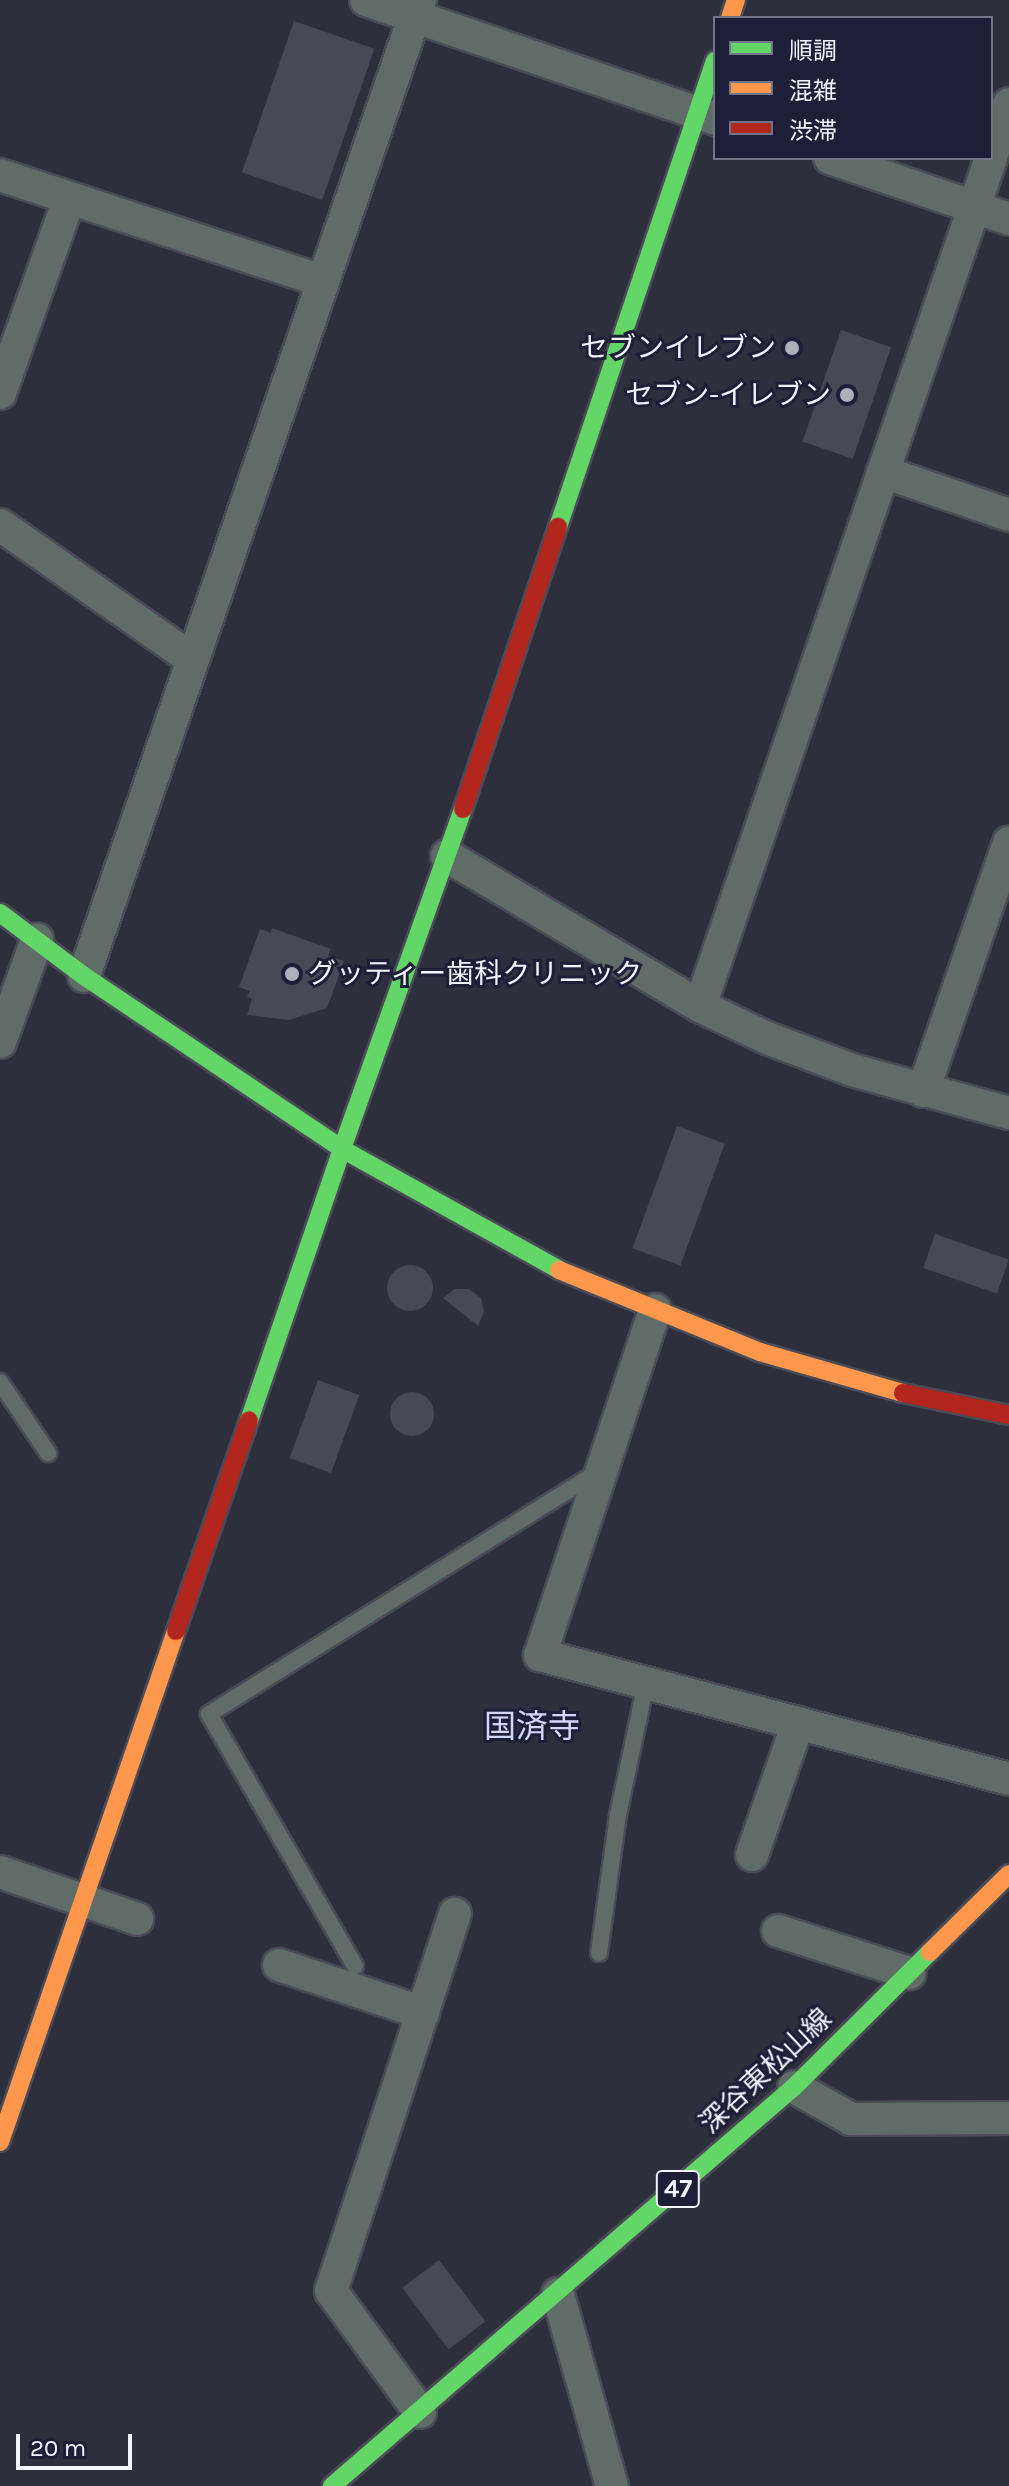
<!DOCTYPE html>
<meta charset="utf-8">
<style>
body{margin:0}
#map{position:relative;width:1009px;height:2486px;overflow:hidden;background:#2d2f3d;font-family:Karla,"Noto Sans JP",sans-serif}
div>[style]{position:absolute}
.building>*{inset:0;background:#484956;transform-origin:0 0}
.round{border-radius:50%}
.roads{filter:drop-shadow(2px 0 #4a4b56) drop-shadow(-2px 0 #4a4b56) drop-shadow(0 2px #4a4b56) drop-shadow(0 -2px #4a4b56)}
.lane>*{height:16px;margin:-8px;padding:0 8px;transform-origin:8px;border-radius:8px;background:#606c68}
.street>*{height:32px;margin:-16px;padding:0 16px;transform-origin:16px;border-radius:16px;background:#606c68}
.fast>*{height:18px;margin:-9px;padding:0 9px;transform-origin:9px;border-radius:9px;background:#63d668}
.slow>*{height:18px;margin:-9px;padding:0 9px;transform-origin:9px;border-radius:9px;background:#ff974d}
.jam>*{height:18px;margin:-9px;padding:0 9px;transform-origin:9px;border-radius:9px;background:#b3261e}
.dots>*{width:22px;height:22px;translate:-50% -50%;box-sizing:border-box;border:4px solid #1d1f38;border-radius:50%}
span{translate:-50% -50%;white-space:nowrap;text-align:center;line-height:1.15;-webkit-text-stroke:6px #1d1f38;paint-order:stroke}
.shield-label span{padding:2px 6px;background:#1d1f38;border:2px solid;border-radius:6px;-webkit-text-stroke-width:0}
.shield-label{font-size:26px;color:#f2f4fe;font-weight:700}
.poi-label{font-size:28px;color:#f2f4fe}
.right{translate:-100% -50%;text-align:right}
.left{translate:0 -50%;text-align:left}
.street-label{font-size:28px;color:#f2f4fe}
.quarter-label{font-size:32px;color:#d2d7f9}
.legend{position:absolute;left:713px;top:16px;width:280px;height:144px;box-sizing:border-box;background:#1d1f38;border:2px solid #727487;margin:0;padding:10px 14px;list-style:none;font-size:24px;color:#f2f4fe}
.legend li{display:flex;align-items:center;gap:16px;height:40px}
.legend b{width:40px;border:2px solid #727487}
.scale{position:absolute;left:16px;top:2434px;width:116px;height:36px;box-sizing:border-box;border:4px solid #f2f4fe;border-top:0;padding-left:10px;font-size:24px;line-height:28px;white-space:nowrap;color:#f2f4fe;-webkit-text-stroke:6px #1d1f38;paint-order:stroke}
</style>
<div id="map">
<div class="building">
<div style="left:294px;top:21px;width:85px;height:160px;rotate:19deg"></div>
<div style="left:841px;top:330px;width:53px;height:118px;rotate:19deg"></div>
<div style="clip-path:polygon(272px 928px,331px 949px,328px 956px,344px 961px,327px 1008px,289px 1020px,247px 1015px,252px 999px,247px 997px,250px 991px,239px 987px,260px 929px,271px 933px)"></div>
<div style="left:677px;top:1126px;width:51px;height:130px;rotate:20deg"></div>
<div style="left:935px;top:1234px;width:78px;height:36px;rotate:19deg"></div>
<div class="round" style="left:387px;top:1265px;width:46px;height:46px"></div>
<div style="clip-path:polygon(455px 1289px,469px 1289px,481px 1298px,484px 1312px,478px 1326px,443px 1298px)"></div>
<div style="left:318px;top:1380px;width:44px;height:83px;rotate:20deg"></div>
<div class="round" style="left:390px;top:1392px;width:44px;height:44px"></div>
<div style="left:439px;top:2260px;width:77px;height:46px;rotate:53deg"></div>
</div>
<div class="roads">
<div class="lane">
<div style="left:0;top:1382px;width:86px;rotate:55.9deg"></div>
<div style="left:599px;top:1953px;width:139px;rotate:-82.2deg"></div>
<div style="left:618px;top:1815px;width:135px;rotate:-78deg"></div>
<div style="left:355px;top:1966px;width:291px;rotate:-120.1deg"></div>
<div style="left:209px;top:1714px;width:458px;rotate:-31.9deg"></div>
</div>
<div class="street">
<div style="left:366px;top:0;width:369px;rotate:18.8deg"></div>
<div style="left:991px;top:157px;width:56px;rotate:-71.2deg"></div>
<div style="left:830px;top:158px;width:189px;rotate:18.8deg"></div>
<div style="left:0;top:175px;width:339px;rotate:18.2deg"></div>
<div style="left:0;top:393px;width:206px;rotate:-70.4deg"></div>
<div style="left:883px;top:472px;width:133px;rotate:18.8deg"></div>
<div style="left:0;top:525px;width:234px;rotate:34.9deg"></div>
<div style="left:447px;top:856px;width:294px;rotate:30.7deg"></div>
<div style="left:700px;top:1006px;width:74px;rotate:25.5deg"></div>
<div style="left:767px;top:1038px;width:91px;rotate:20.6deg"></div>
<div style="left:852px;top:1070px;width:163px;rotate:15.3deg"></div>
<div style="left:84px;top:976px;width:1032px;rotate:-71deg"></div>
<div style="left:700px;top:1006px;width:897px;rotate:-71.06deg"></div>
<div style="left:0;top:1042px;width:109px;rotate:-70.1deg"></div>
<div style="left:923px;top:1091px;width:263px;rotate:-70.9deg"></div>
<div style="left:655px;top:1310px;width:364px;rotate:108.4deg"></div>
<div style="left:540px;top:1655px;width:485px;rotate:14.8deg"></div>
<div style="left:752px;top:1855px;width:140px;rotate:-70.8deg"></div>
<div style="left:0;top:1872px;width:145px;rotate:18.9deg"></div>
<div style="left:778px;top:1931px;width:138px;rotate:17.8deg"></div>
<div style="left:279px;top:1965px;width:152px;rotate:18.4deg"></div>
<div style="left:794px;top:2087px;width:65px;rotate:29.3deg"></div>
<div style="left:851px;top:2119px;width:158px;rotate:-0.4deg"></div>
<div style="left:558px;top:2294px;width:199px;rotate:74.3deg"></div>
<div style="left:420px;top:2412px;width:150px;rotate:-126.3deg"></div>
<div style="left:331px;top:2291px;width:397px;rotate:-71.8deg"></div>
</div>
<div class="fast">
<div style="left:558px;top:527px;width:492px;rotate:-71.4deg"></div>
<div style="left:463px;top:809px;width:361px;rotate:109.6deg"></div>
<div style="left:342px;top:1149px;width:248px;rotate:29.1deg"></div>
<div style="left:0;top:913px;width:105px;rotate:36.9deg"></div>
<div style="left:84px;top:976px;width:311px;rotate:33.8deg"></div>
<div style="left:342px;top:1149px;width:287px;rotate:108.9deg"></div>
<div style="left:332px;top:2486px;width:610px;rotate:-40.82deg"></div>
<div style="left:794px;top:2087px;width:192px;rotate:-44.8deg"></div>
</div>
<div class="slow">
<div style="left:730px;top:18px;width:19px;rotate:-72deg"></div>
<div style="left:559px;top:1270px;width:217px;rotate:22.2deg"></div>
<div style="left:760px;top:1352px;width:149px;rotate:16deg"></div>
<div style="left:930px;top:1952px;width:111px;rotate:-44.6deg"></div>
<div style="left:0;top:2142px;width:540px;rotate:-71deg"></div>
</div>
<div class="jam">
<div style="left:463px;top:809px;width:298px;rotate:-71.4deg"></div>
<div style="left:903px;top:1393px;width:108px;rotate:11.7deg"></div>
<div style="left:176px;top:1631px;width:223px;rotate:-70.9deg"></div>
</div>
</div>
<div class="dots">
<div style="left:792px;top:348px;background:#adafba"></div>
<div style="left:847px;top:395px;background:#adafba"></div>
<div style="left:292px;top:974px;background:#adafba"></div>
</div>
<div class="shield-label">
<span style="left:678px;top:2189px">47</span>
</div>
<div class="poi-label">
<span class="right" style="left:776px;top:348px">セブンイレブン</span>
<span class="right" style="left:831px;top:395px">セブン-イレブン</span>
<span class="left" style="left:308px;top:974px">グッティー歯科クリニック</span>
</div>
<div class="street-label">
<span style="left:766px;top:2071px;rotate:-43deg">深谷東松山線</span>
</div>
<div class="quarter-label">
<span style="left:532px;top:1727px">国済寺</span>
</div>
<ul class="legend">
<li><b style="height:10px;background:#63d668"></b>順調</li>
<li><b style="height:10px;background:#ff974d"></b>混雑</li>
<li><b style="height:10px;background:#b3261e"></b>渋滞</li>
</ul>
<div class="scale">20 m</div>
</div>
